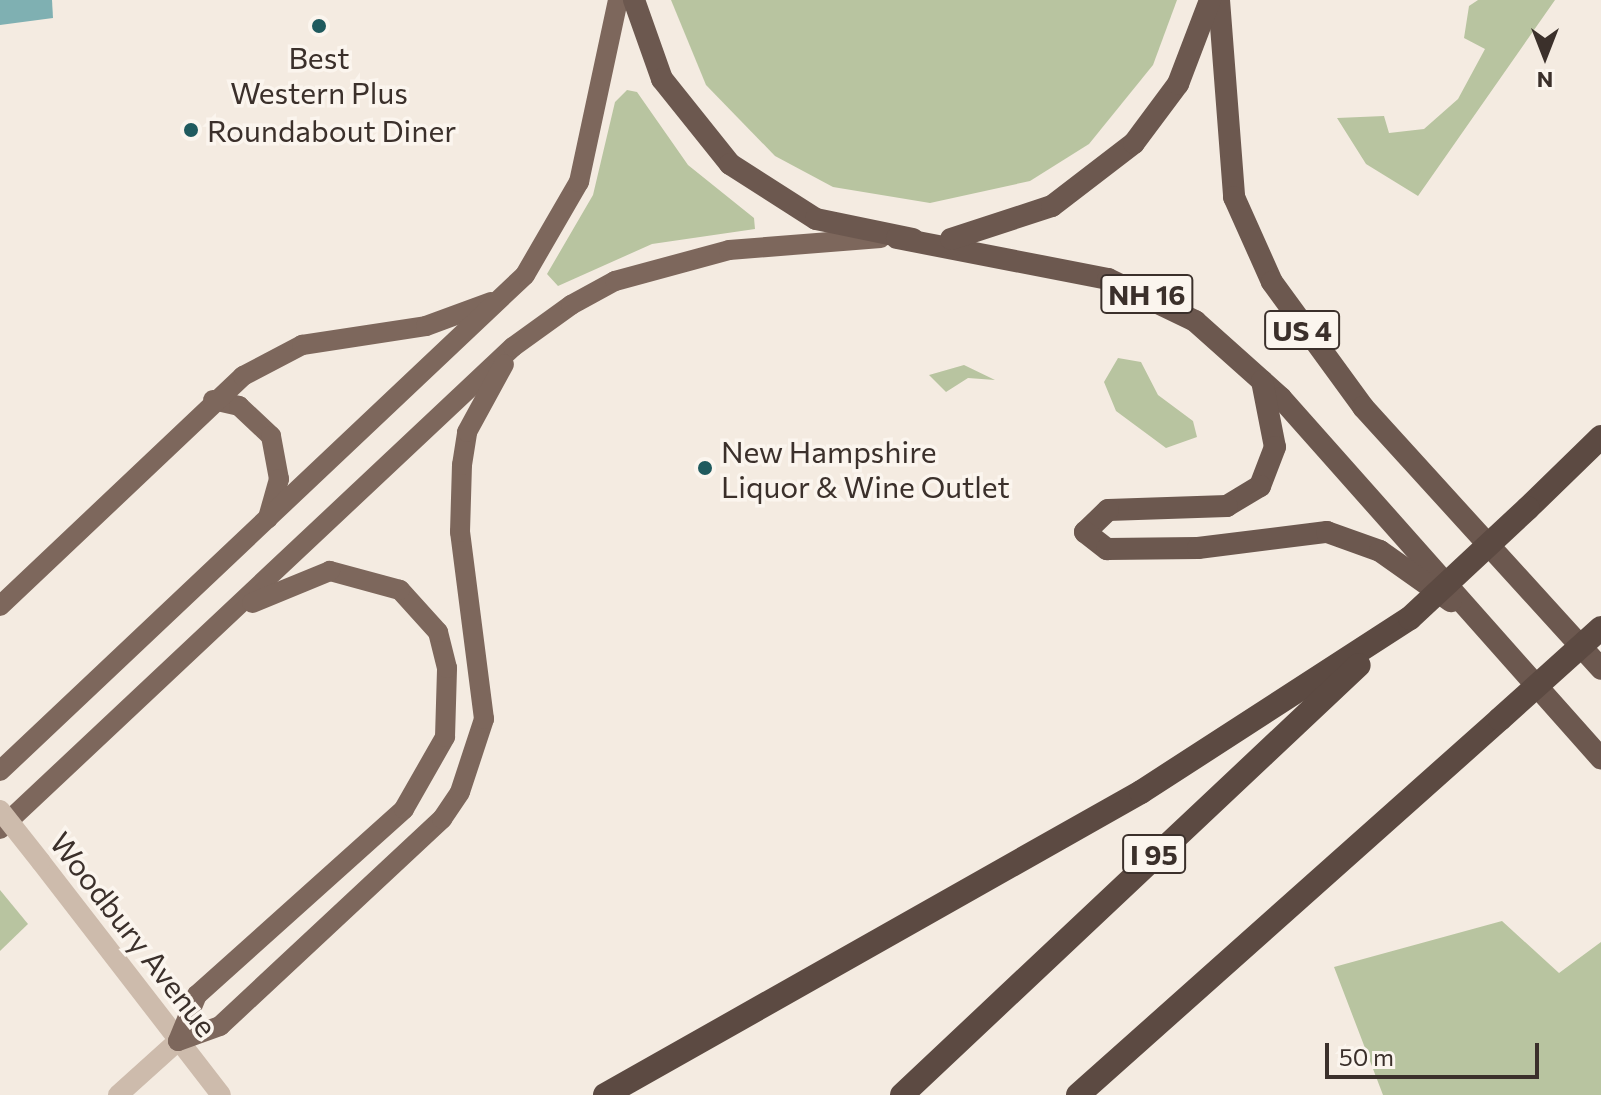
<!DOCTYPE html>
<style>
body{margin:0}
#map{position:relative;width:1601px;height:1095px;overflow:hidden;background:#f4ebe1;font-family:Commissioner,sans-serif}
div>[style]{position:absolute}
.green>*{inset:0;background:#b8c4a0}
.water>*{inset:0;background:#7fb0b2}
.minor>*{height:20px;margin:-10px;padding:0 10px;transform-origin:10px;border-radius:10px;background:#cdbbac}
.tertiary>*{height:20px;margin:-10px;padding:0 10px;transform-origin:10px;border-radius:10px;background:#cdbbac}
.primary>*{height:20px;margin:-10px;padding:0 10px;transform-origin:10px;border-radius:10px;background:#7d675c}
.trunk>*{height:22px;margin:-11px;padding:0 11px;transform-origin:11px;border-radius:11px;background:#6c584f}
.motorway>*{height:24px;margin:-12px;padding:0 12px;transform-origin:12px;border-radius:12px;background:#5c4a42}
.tertiary-bridge>*{height:20px;margin:-10px;padding:0 10px;transform-origin:10px;border-radius:10px;background:#cdbbac}
.motorway-bridge>*{height:24px;margin:-12px;padding:0 12px;transform-origin:12px;border-radius:12px;background:#5c4a42}
.dots>*{width:22px;height:22px;translate:-50% -50%;box-sizing:border-box;border:4px solid #fbf5ee;border-radius:50%}
span{translate:-50% -50%;white-space:nowrap;text-align:center;line-height:1.15;-webkit-text-stroke:7px #fbf5ee;paint-order:stroke}
.shield-label span{padding:2px 6px;background:#fbf5ee;border:2px solid;border-radius:6px;-webkit-text-stroke-width:0}
.shield-label{font-size:28px;color:#3b302b;font-weight:700}
.poi-label{font-size:30px;color:#3b302b}
.left{translate:0 -50%;text-align:left}
.street-label{font-size:30px;color:#3b302b}
.north{position:absolute;left:1505px;top:16px;width:80px;height:80px;-webkit-text-stroke:6px #fbf5ee;paint-order:stroke;rotate:180deg;font-size:22px;font-weight:700;line-height:32px;text-align:center;color:#3b302b}
.north::after{content:'';display:block;margin:auto;width:28px;height:36px;background:#3b302b;clip-path:polygon(50% 0,100% 100%,50% 72%,0 100%)}
.scale{position:absolute;left:1325px;top:1043px;width:214px;height:36px;box-sizing:border-box;border:4px solid #3b302b;border-top:0;padding-left:10px;font-size:24px;line-height:28px;white-space:nowrap;color:#3b302b;-webkit-text-stroke:6px #fbf5ee;paint-order:stroke}
</style>
<div id="map">
<div class="green">
<div style="clip-path:polygon(671px 0,1177px 0,1153px 65px,1089px 144px,1030px 181px,930px 203px,833px 187px,775px 156px,706px 85px)"></div>
<div style="clip-path:polygon(1478px 0,1555px 0,1418px 196px,1366px 164px,1337px 118px,1384px 116px,1389px 133px,1424px 129px,1458px 99px,1485px 49px,1464px 38px,1469px 6px)"></div>
<div style="clip-path:polygon(627px 90px,637px 92px,688px 165px,754px 218px,755px 229px,652px 244px,558px 286px,547px 274px,593px 195px,615px 102px)"></div>
<div style="clip-path:polygon(1118px 358px,1141px 362px,1158px 395px,1193px 421px,1197px 437px,1166px 448px,1116px 411px,1104px 382px)"></div>
<div style="clip-path:polygon(964px 365px,995px 380px,968px 378px,946px 392px,929px 375px)"></div>
<div style="clip-path:polygon(0 890px,28px 924px,0 951px)"></div>
<div style="clip-path:polygon(1502px 921px,1559px 973px,1601px 942px,1601px 1095px,1383px 1095px,1334px 967px)"></div>
</div>
<div class="water">
<div style="clip-path:polygon(0 0,52px 0,53px 18px,0 25px)"></div>
</div>
<div class="minor">
<div style="left:118px;top:1095px;width:81px;rotate:-42deg"></div>
</div>
<div class="tertiary">
<div style="left:41px;top:862px;width:294px;rotate:52.3deg"></div>
</div>
<div class="primary">
<div style="left:213px;top:400px;width:27px;rotate:13deg"></div>
<div style="left:239px;top:406px;width:44px;rotate:43.2deg"></div>
<div style="left:271px;top:436px;width:44px;rotate:79.5deg"></div>
<div style="left:279px;top:479px;width:41px;rotate:105.8deg"></div>
<div style="left:0;top:606px;width:335px;rotate:-43.4deg"></div>
<div style="left:243px;top:376px;width:67px;rotate:-27.7deg"></div>
<div style="left:302px;top:345px;width:125px;rotate:-8.7deg"></div>
<div style="left:426px;top:326px;width:69px;rotate:-20.3deg"></div>
<div style="left:0;top:771px;width:722px;rotate:-43.37deg"></div>
<div style="left:525px;top:275px;width:108px;rotate:-59.9deg"></div>
<div style="left:579px;top:182px;width:186px;rotate:-77.9deg"></div>
<div style="left:0;top:829px;width:704px;rotate:-43.22deg"></div>
<div style="left:513px;top:347px;width:72px;rotate:-35.9deg"></div>
<div style="left:571px;top:305px;width:50px;rotate:-28.6deg"></div>
<div style="left:615px;top:281px;width:118px;rotate:-15.2deg"></div>
<div style="left:729px;top:250px;width:152px;rotate:-4.5deg"></div>
<div style="left:178px;top:1041px;width:45px;rotate:-19.7deg"></div>
<div style="left:220px;top:1026px;width:304px;rotate:-43deg"></div>
<div style="left:442px;top:819px;width:32px;rotate:-56deg"></div>
<div style="left:460px;top:792px;width:77px;rotate:-71.8deg"></div>
<div style="left:484px;top:719px;width:189px;rotate:-97.3deg"></div>
<div style="left:460px;top:532px;width:67px;rotate:-88.3deg"></div>
<div style="left:462px;top:465px;width:33px;rotate:-81deg"></div>
<div style="left:467px;top:432px;width:77px;rotate:-61.4deg"></div>
<div style="left:178px;top:1041px;width:50px;rotate:-67.6deg"></div>
<div style="left:197px;top:995px;width:278px;rotate:-41.9deg"></div>
<div style="left:404px;top:809px;width:83px;rotate:-60.3deg"></div>
<div style="left:445px;top:737px;width:69px;rotate:-88.3deg"></div>
<div style="left:447px;top:668px;width:37px;rotate:-104deg"></div>
<div style="left:438px;top:632px;width:57px;rotate:-132.1deg"></div>
<div style="left:400px;top:590px;width:73px;rotate:-164.8deg"></div>
<div style="left:330px;top:571px;width:84px;rotate:157.7deg"></div>
</div>
<div class="trunk">
<div style="left:634px;top:0;width:84px;rotate:70.5deg"></div>
<div style="left:662px;top:79px;width:109px;rotate:51.3deg"></div>
<div style="left:730px;top:164px;width:102px;rotate:32.6deg"></div>
<div style="left:816px;top:219px;width:99px;rotate:11.7deg"></div>
<div style="left:1219px;top:0;width:198px;rotate:85.6deg"></div>
<div style="left:1234px;top:197px;width:93px;rotate:65.9deg"></div>
<div style="left:1272px;top:282px;width:155px;rotate:53.9deg"></div>
<div style="left:1363px;top:407px;width:354px;rotate:47.7deg"></div>
<div style="left:897px;top:238px;width:215px;rotate:11deg"></div>
<div style="left:1108px;top:279px;width:97px;rotate:25.8deg"></div>
<div style="left:1195px;top:321px;width:115px;rotate:41.8deg"></div>
<div style="left:1281px;top:398px;width:482px;rotate:48.4deg"></div>
<div style="left:951px;top:239px;width:106px;rotate:-18.1deg"></div>
<div style="left:1052px;top:206px;width:103px;rotate:-37.5deg"></div>
<div style="left:1134px;top:143px;width:74px;rotate:-53.3deg"></div>
<div style="left:1178px;top:84px;width:90px;rotate:-69.1deg"></div>
<div style="left:1262px;top:381px;width:67px;rotate:78.9deg"></div>
<div style="left:1275px;top:447px;width:42px;rotate:111deg"></div>
<div style="left:1260px;top:486px;width:39px;rotate:149deg"></div>
<div style="left:1227px;top:506px;width:119px;rotate:178.1deg"></div>
<div style="left:1108px;top:510px;width:32px;rotate:136deg"></div>
<div style="left:1085px;top:532px;width:28px;rotate:38deg"></div>
<div style="left:1107px;top:549px;width:91px;rotate:-0.6deg"></div>
<div style="left:1198px;top:548px;width:130px;rotate:-7.1deg"></div>
<div style="left:1327px;top:532px;width:56px;rotate:19.7deg"></div>
<div style="left:1380px;top:551px;width:87px;rotate:35.2deg"></div>
</div>
<div class="motorway">
<div style="left:1528px;top:508px;width:102px;rotate:-44.2deg"></div>
<div style="left:605px;top:1095px;width:616px;rotate:-29.48deg"></div>
<div style="left:1141px;top:792px;width:320px;rotate:-32.9deg"></div>
<div style="left:902px;top:1095px;width:627px;rotate:-43.26deg"></div>
<div style="left:1078px;top:1095px;width:565px;rotate:-41.7deg"></div>
</div>
<div class="tertiary-bridge">
<div style="left:0;top:810px;width:66px;rotate:51.7deg"></div>
</div>
<div class="motorway-bridge">
<div style="left:1410px;top:618px;width:161px;rotate:-43deg"></div>
<div style="left:1500px;top:719px;width:136px;rotate:-42deg"></div>
</div>
<div class="dots">
<div style="left:319px;top:26px;background:#1f5a5e"></div>
<div style="left:191px;top:130px;background:#1f5a5e"></div>
<div style="left:705px;top:468px;background:#1f5a5e"></div>
</div>
<div class="shield-label">
<span style="left:1147px;top:294px">NH 16</span>
<span style="left:1302px;top:330px">US 4</span>
<span style="left:1154px;top:854px">I 95</span>
</div>
<div class="poi-label">
<span style="left:319px;top:74px">Best<br>Western Plus</span>
<span class="left" style="left:207px;top:130px">Roundabout Diner</span>
<span class="left" style="left:721px;top:468px">New Hampshire<br>Liquor &amp; Wine Outlet</span>
</div>
<div class="street-label">
<span style="left:134px;top:934px;rotate:52deg">Woodbury Avenue</span>
</div>
<div class="north">N</div>
<div class="scale">50 m</div>
</div>
